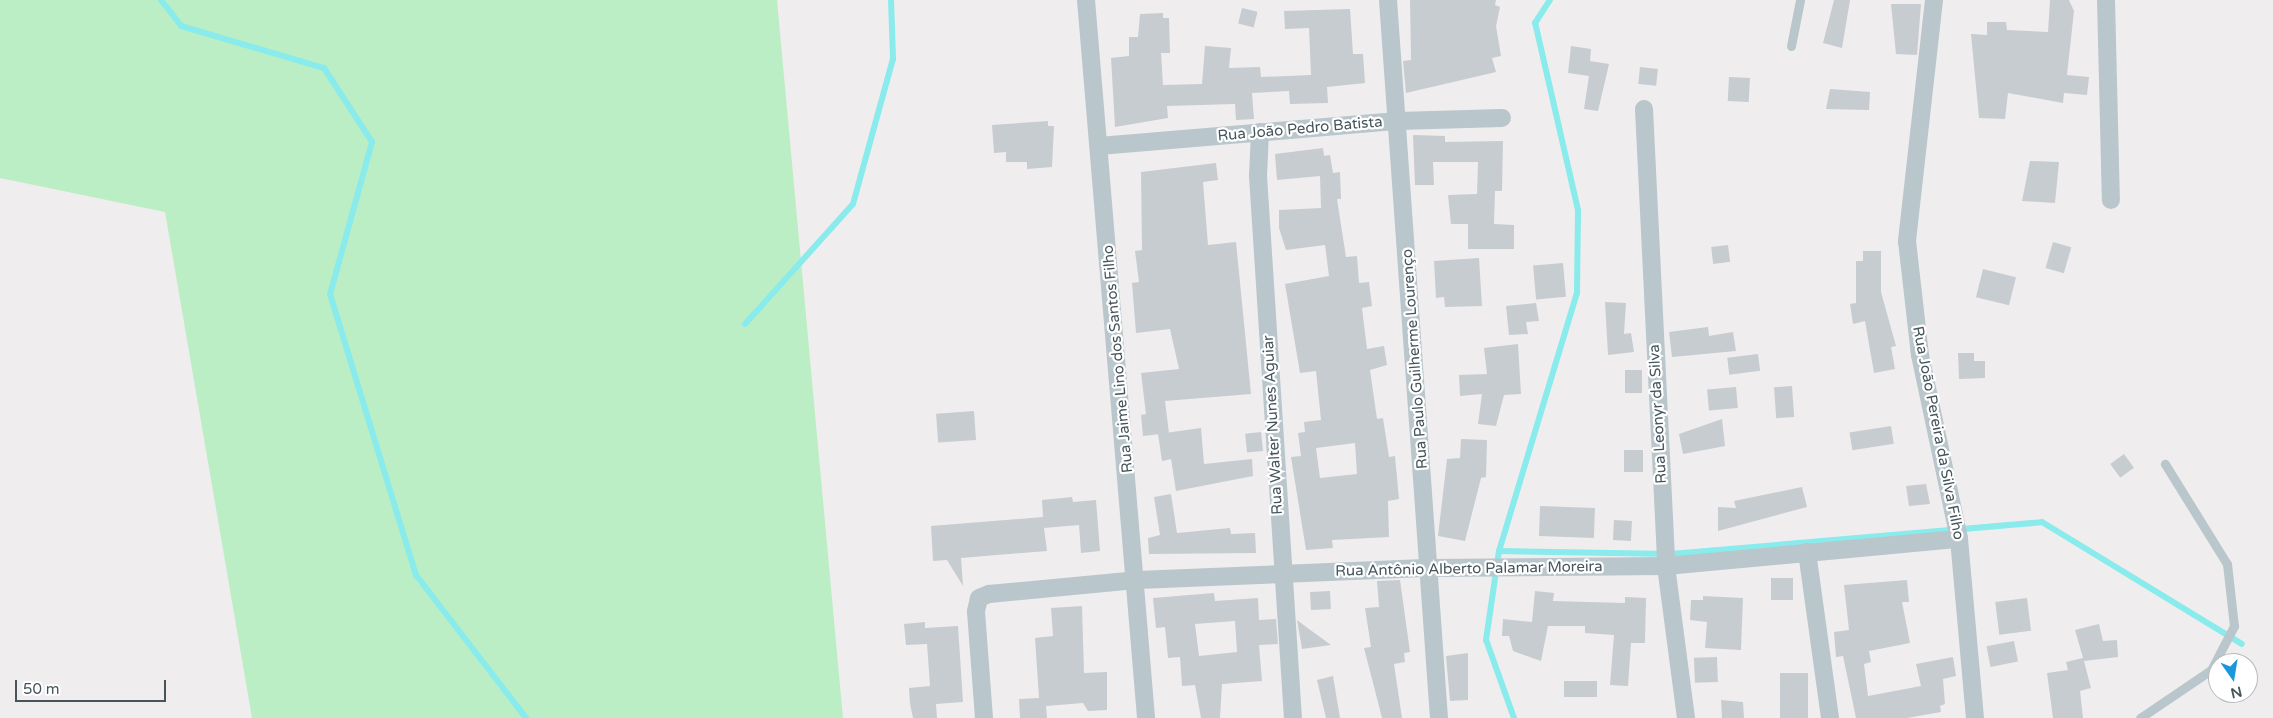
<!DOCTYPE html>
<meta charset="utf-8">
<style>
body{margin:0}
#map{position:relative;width:2273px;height:718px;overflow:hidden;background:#f0edee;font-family:"Varela Round",sans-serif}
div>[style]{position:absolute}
.green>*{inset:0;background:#bceec5}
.stream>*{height:6px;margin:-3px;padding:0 3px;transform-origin:3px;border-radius:3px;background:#89ebeb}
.building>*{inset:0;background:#c7ccd0;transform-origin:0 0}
.service>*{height:9px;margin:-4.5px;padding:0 4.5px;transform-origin:4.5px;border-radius:4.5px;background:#b9c6cb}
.minor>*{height:18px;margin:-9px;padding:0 9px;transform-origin:9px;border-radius:9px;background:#b9c6cb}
span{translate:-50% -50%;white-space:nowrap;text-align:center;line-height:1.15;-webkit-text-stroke:4.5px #fff;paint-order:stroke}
.street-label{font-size:15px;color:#46555b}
.north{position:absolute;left:2208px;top:653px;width:50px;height:50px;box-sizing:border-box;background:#fff;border:1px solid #b5bbbd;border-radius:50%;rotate:167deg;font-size:14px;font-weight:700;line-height:20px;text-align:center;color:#46555b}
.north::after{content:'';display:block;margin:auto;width:18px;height:22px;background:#1a98de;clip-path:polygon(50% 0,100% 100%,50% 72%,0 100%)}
.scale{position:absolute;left:15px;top:680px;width:151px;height:22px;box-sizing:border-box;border:2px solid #46555b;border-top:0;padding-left:6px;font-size:15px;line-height:18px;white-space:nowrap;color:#46555b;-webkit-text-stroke:4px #fff;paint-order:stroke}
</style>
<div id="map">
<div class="green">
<div style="clip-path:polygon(0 0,777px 0,843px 718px,252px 718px,165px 212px,0 178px)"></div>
</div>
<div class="stream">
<div style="left:161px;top:0;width:33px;rotate:52deg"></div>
<div style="left:181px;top:26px;width:149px;rotate:16.4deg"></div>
<div style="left:324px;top:68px;width:88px;rotate:57deg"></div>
<div style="left:372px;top:142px;width:158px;rotate:105.4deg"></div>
<div style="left:330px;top:294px;width:294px;rotate:73deg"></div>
<div style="left:416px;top:575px;width:180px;rotate:52.4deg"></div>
<div style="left:745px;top:324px;width:161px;rotate:-48deg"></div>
<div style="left:853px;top:204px;width:150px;rotate:-74.6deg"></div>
<div style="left:893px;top:59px;width:59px;rotate:-91.9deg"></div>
<div style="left:1499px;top:551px;width:172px;rotate:1deg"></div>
<div style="left:1671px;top:554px;width:372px;rotate:-4.9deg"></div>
<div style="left:2042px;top:522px;width:234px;rotate:31.4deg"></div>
<div style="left:1514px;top:718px;width:83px;rotate:-109.7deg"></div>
<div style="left:1486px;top:640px;width:90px;rotate:-81.7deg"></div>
<div style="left:1499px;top:551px;width:270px;rotate:-73.2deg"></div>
<div style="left:1577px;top:293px;width:83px;rotate:-89.3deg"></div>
<div style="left:1578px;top:210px;width:192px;rotate:-102.9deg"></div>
<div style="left:1535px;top:23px;width:27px;rotate:-57deg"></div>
</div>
<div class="building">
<div style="clip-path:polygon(1410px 0,1496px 0,1495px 5px,1500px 7px,1496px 26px,1501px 56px,1492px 58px,1496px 72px,1406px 93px,1403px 61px,1411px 60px)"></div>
<div style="clip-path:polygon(1834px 0,1850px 0,1842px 48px,1823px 43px)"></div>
<div style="clip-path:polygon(2050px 0,2069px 0,2074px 11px,2067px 75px,2089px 77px,2087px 95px,2064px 93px,2063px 103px,2008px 93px,2005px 119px,1979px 118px,1971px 34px,1987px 35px,1987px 22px,2006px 22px,2007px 30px,2048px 32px)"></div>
<div style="clip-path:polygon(1891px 4px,1921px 4px,1917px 55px,1896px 54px)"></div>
<div style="left:1242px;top:8px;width:16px;height:16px;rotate:14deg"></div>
<div style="clip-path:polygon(1350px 9px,1353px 54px,1363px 54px,1365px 83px,1327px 87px,1328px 103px,1290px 104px,1289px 91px,1252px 93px,1254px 119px,1236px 120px,1235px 104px,1167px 106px,1168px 118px,1115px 127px,1111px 58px,1129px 56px,1129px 37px,1138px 37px,1140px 14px,1163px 13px,1163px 18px,1169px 18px,1170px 53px,1161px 53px,1163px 85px,1202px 84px,1205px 46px,1231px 48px,1229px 68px,1260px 67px,1261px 77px,1311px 75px,1309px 28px,1285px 29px,1284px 11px)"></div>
<div style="clip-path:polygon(1571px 46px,1591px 49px,1590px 61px,1609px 64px,1598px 111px,1584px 109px,1589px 76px,1568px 73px)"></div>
<div style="left:1640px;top:67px;width:18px;height:17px;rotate:6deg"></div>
<div style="left:1729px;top:77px;width:21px;height:24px;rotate:3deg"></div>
<div style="clip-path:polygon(1830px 89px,1870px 92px,1869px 110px,1826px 109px)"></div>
<div style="clip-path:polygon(1048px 121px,1048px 126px,1054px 126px,1052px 167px,1027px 169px,1027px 162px,1006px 162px,1006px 152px,994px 153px,992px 125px)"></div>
<div style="clip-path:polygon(1413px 135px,1445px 136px,1445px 142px,1503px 141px,1502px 191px,1495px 191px,1494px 224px,1514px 225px,1514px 249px,1468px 249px,1468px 224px,1451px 224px,1448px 195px,1477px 194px,1478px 162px,1433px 162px,1434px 185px,1415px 185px)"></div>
<div style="clip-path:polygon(evenodd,1323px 148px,1324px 156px,1330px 155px,1333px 173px,1340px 172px,1341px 199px,1337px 199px,1346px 257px,1357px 256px,1359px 283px,1369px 282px,1372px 306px,1362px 308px,1367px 349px,1384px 346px,1387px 365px,1370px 370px,1377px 419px,1383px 418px,1389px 457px,1395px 456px,1399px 499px,1388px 501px,1389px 537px,1332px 540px,1333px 548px,1306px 550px,1291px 457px,1301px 456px,1298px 433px,1305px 432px,1304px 422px,1321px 420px,1316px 371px,1300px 373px,1285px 284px,1329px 276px,1325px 245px,1286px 250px,1279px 228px,1279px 210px,1321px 208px,1320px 176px,1277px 180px,1275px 154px,1323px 148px,1355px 443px,1357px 474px,1320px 478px,1316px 448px,1355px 443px)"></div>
<div style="clip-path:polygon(2030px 161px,2059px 162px,2055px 203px,2022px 201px)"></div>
<div style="clip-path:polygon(1216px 163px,1218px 180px,1203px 182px,1208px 245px,1236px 242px,1251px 394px,1165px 401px,1169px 433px,1143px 436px,1141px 415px,1146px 414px,1141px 373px,1179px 369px,1170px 329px,1136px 333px,1132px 283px,1139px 282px,1135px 251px,1142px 250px,1141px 172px)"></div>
<div style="left:2053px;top:242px;width:19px;height:27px;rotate:16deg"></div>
<div style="left:1728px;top:245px;width:17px;height:17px;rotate:83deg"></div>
<div style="clip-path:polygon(1863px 251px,1881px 251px,1881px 292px,1896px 346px,1891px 347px,1895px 369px,1874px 373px,1865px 321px,1853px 324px,1850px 304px,1856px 303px,1856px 261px,1863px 261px)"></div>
<div style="clip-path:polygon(1479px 258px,1482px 306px,1445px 307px,1444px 297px,1436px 298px,1434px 261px)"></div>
<div style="left:1563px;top:263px;width:34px;height:30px;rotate:85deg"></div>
<div style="left:1983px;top:269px;width:34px;height:29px;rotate:14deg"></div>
<div style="clip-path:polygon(1605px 302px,1626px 303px,1624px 334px,1631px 333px,1634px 352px,1608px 355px)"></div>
<div style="clip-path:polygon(1536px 303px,1539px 321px,1526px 322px,1528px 334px,1509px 335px,1506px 306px)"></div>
<div style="clip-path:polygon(1708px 327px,1709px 336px,1733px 332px,1736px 351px,1672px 357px,1669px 332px)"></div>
<div style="clip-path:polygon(1518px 344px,1521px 394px,1504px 395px,1496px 426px,1478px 424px,1482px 394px,1460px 396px,1459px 375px,1487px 374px,1484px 348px)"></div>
<div style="clip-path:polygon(1958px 353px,1974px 353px,1974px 361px,1985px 361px,1985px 378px,1959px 379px)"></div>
<div style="left:1758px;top:354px;width:17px;height:31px;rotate:83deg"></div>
<div style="left:1625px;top:370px;width:17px;height:23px"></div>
<div style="left:1792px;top:386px;width:31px;height:18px;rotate:86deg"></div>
<div style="left:1736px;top:387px;width:21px;height:29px;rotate:85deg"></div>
<div style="left:974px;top:411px;width:29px;height:38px;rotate:86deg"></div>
<div style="clip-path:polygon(1722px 419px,1725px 446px,1683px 454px,1679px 434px)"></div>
<div style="left:1891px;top:426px;width:18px;height:42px;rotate:81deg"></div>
<div style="clip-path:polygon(1201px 428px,1204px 464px,1252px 459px,1253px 476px,1176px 491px,1171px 459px,1162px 461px,1158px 434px)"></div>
<div style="left:1261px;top:432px;width:19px;height:16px;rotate:84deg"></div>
<div style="clip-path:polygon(1461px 439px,1487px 440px,1486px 477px,1481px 478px,1465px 541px,1438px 536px,1447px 459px,1460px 458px)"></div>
<div style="left:1624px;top:450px;width:19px;height:22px"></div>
<div style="left:2124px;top:454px;width:17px;height:17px;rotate:54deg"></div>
<div style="clip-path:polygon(1926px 484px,1930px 504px,1909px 506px,1906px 486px)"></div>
<div style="clip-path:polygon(1802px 487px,1807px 507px,1718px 531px,1718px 507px,1736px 508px,1734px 501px)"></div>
<div style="clip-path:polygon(1171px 494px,1177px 533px,1230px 528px,1231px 534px,1255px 533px,1256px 553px,1149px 554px,1148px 538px,1160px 535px,1154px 497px)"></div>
<div style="clip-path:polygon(1072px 497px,1073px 502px,1096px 500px,1100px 551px,1081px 553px,1079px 525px,1044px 528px,1047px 551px,961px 558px,963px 586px,947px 560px,933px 561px,931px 526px,1043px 517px,1042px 500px)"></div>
<div style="left:1540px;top:506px;width:55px;height:30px;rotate:2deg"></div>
<div style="left:1614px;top:520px;width:18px;height:20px;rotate:3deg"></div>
<div style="left:1793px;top:578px;width:22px;height:22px;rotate:90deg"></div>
<div style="clip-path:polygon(1400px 580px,1410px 652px,1404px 653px,1405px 662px,1394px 664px,1402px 718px,1382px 718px,1364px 648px,1371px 647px,1365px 608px,1379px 607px,1377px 581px)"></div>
<div style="clip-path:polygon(1907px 580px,1909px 602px,1902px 602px,1910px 643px,1869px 651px,1871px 662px,1864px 664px,1868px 696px,1921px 686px,1916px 664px,1953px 657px,1956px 676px,1943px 679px,1945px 704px,1940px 706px,1941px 712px,1907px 718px,1856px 718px,1843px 656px,1836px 657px,1834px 632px,1849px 630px,1844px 585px)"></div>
<div style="left:1330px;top:591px;width:18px;height:20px;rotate:87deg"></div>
<div style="clip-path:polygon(1535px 591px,1554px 593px,1553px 601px,1625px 603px,1625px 597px,1646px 598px,1645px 643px,1631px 643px,1628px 686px,1610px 685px,1614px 635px,1585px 633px,1585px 626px,1548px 626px,1541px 661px,1513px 651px,1509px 636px,1502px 636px,1503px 619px,1532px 622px)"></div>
<div style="clip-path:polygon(evenodd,1214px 593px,1215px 601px,1258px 598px,1259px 620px,1276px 619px,1278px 644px,1259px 645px,1262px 681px,1222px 684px,1220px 718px,1201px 718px,1195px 685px,1182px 686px,1180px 657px,1168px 658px,1165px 627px,1156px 628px,1153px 598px,1214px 593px,1235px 621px,1237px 652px,1199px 656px,1195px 624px,1235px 621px)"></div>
<div style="clip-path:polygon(1703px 596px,1743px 598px,1741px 650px,1705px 648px,1707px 622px,1690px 620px,1691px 600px,1703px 600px)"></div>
<div style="left:2027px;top:598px;width:33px;height:32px;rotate:83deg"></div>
<div style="clip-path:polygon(1082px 606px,1084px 673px,1107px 672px,1107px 710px,1088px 711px,1083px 703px,1046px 706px,1047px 718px,1020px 718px,1019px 699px,1039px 698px,1035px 638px,1053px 636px,1051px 608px)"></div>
<div style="clip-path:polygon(1297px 620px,1309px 629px,1331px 645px,1302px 649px)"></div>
<div style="clip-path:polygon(925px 622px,925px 628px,958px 626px,963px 702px,936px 704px,937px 718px,913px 718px,910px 704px,909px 688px,930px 686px,927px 644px,906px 645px,904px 624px)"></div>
<div style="clip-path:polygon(2099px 624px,2103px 641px,2117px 640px,2118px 657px,2084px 661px,2091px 688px,2080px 691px,2083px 718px,2053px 718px,2047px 673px,2068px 670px,2066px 662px,2083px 658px,2075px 630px)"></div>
<div style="left:2014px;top:641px;width:21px;height:28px;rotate:79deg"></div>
<div style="clip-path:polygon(1468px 653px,1468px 700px,1450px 701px,1446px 656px)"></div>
<div style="left:1717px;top:657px;width:25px;height:23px;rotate:88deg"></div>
<div style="left:1808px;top:673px;width:45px;height:28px;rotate:90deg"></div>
<div style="clip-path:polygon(1333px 676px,1340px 718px,1326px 718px,1317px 680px)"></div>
<div style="left:1564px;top:681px;width:33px;height:16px"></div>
<div style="clip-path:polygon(1721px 700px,1743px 702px,1744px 718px,1722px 718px)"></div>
</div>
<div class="service">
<div style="left:1791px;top:46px;width:47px;rotate:-78.9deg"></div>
<div style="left:2140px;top:718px;width:86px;rotate:-34.1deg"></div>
<div style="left:2211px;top:670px;width:50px;rotate:-62.4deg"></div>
<div style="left:2234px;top:626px;width:62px;rotate:-96.4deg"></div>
<div style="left:2227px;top:564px;width:118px;rotate:-121.8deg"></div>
</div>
<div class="minor">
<div style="left:1086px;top:0;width:721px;rotate:85.22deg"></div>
<div style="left:1388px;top:0;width:720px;rotate:85.94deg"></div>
<div style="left:1934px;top:0;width:243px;rotate:96.4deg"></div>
<div style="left:1907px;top:241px;width:115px;rotate:83.5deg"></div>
<div style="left:1920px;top:355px;width:188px;rotate:78deg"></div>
<div style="left:1959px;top:539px;width:180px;rotate:84.9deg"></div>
<div style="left:2106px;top:0;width:200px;rotate:88.6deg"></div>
<div style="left:1644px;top:109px;width:458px;rotate:87.2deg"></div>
<div style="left:1666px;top:566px;width:153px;rotate:82.5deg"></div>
<div style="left:1260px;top:132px;width:44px;rotate:92.6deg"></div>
<div style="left:1258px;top:176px;width:543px;rotate:86.31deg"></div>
<div style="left:1099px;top:146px;width:300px;rotate:-4.8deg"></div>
<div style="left:1398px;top:121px;width:104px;rotate:-1.7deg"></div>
<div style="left:1807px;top:552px;width:168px;rotate:82.1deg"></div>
<div style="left:984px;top:718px;width:107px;rotate:-94.3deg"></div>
<div style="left:976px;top:611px;width:13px;rotate:-77deg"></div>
<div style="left:979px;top:598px;width:11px;rotate:-22deg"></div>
<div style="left:989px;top:594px;width:150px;rotate:-5.4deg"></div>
<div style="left:1138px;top:580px;width:292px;rotate:-2.4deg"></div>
<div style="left:1430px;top:568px;width:236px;rotate:-0.5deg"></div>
<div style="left:1666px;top:566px;width:294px;rotate:-5.3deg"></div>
</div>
<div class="street-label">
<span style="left:1300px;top:129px;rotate:-5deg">Rua João Pedro Batista</span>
<span style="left:1118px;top:359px;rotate:-95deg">Rua Jaime Lino dos Santos Filho</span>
<span style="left:1415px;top:359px;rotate:-94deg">Rua Paulo Guilherme Lourenço</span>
<span style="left:1658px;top:414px;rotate:-93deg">Rua Leonyr da Silva</span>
<span style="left:1273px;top:425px;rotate:-93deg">Rua Walter Nunes Aguiar</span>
<span style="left:1938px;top:433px;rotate:79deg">Rua João Pereira da Silva Filho</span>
<span style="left:1469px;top:569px;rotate:-1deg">Rua Antônio Alberto Palamar Moreira</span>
</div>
<div class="north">N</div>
<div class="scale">50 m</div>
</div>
